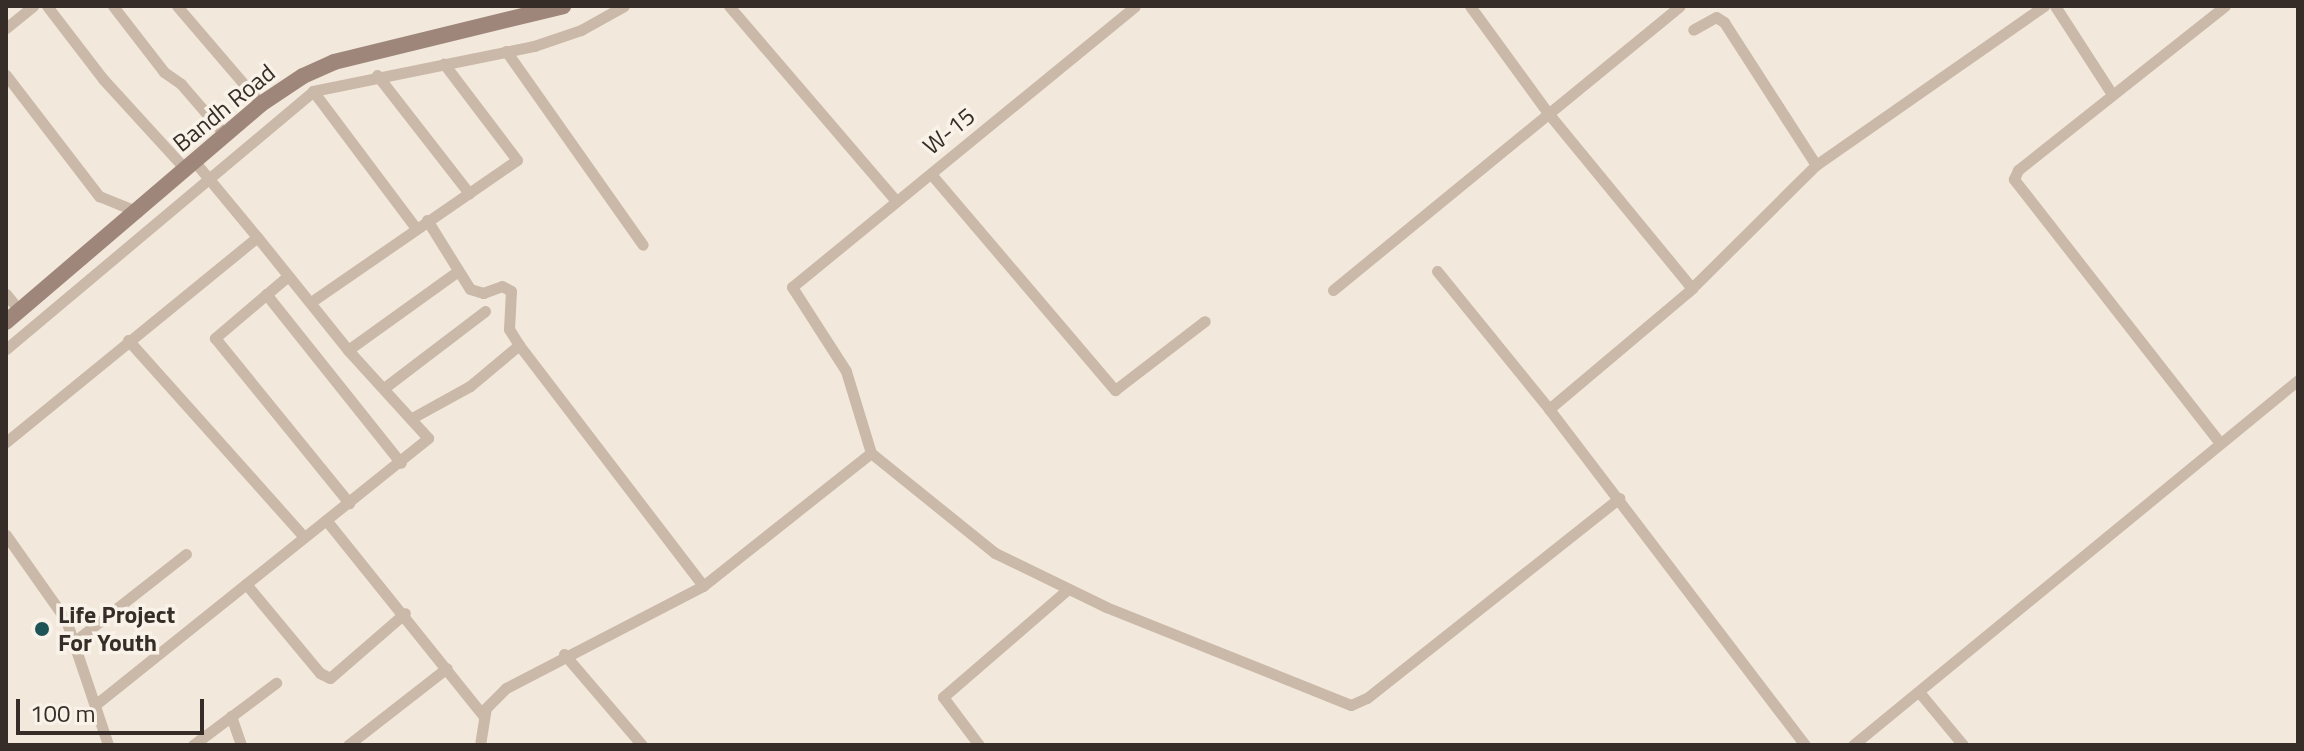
<!DOCTYPE html>
<style>
body{margin:0}
#map{position:relative;width:2304px;height:751px;overflow:hidden;background:#f2e8dc;font-family:"Titillium Web",sans-serif}
div>[style]{position:absolute}
.street>*{height:11px;margin:-5.5px;padding:0 5.5px;transform-origin:5.5px;border-radius:5.5px;background:#cab8a8}
.secondary>*{height:16px;margin:-8px;padding:0 8px;transform-origin:8px;border-radius:8px;background:#9e877a}
.dots>*{width:22px;height:22px;translate:-50% -50%;box-sizing:border-box;border:4px solid #f9f2e9;border-radius:50%}
span{translate:-50% -50%;white-space:nowrap;text-align:center;line-height:1.15;-webkit-text-stroke:7px #f9f2e9;paint-order:stroke}
.street-label{font-size:24px;color:#372d28}
.poi-label{font-size:24px;color:#372d28;font-weight:700}
.left{translate:0 -50%;text-align:left}
.frame{position:absolute;inset:0;border:8px solid #372d28;pointer-events:none}
.scale{position:absolute;left:16px;top:699px;width:188px;height:36px;box-sizing:border-box;border:4px solid #372d28;border-top:0;padding-left:10px;font-size:24px;line-height:28px;white-space:nowrap;color:#372d28;-webkit-text-stroke:6px #f9f2e9;paint-order:stroke}
</style>
<div id="map">
<div class="street">
<div style="left:47px;top:6px;width:92px;rotate:52.5deg"></div>
<div style="left:103px;top:79px;width:123px;rotate:47.6deg"></div>
<div style="left:113px;top:6px;width:83px;rotate:52.3deg"></div>
<div style="left:164px;top:72px;width:21px;rotate:35deg"></div>
<div style="left:181px;top:84px;width:67px;rotate:49.2deg"></div>
<div style="left:177px;top:6px;width:129px;rotate:49.4deg"></div>
<div style="left:729px;top:6px;width:257px;rotate:49.4deg"></div>
<div style="left:1470px;top:6px;width:132px;rotate:53.9deg"></div>
<div style="left:1548px;top:113px;width:227px;rotate:50.6deg"></div>
<div style="left:2055px;top:6px;width:105px;rotate:57.1deg"></div>
<div style="left:6px;top:28px;width:35px;rotate:-39deg"></div>
<div style="left:506px;top:51px;width:237px;rotate:54.8deg"></div>
<div style="left:6px;top:75px;width:153px;rotate:52.5deg"></div>
<div style="left:99px;top:196px;width:42px;rotate:22.3deg"></div>
<div style="left:377px;top:75px;width:150px;rotate:52.1deg"></div>
<div style="left:313px;top:91px;width:170px;rotate:53.1deg"></div>
<div style="left:1816px;top:165px;width:278px;rotate:-34.9deg"></div>
<div style="left:931px;top:174px;width:284px;rotate:49.6deg"></div>
<div style="left:1115px;top:390px;width:113px;rotate:-37.5deg"></div>
<div style="left:427px;top:220px;width:81px;rotate:58.1deg"></div>
<div style="left:470px;top:289px;width:14px;rotate:17deg"></div>
<div style="left:483px;top:293px;width:20px;rotate:-20deg"></div>
<div style="left:502px;top:286px;width:10px;rotate:29deg"></div>
<div style="left:511px;top:291px;width:38px;rotate:93deg"></div>
<div style="left:509px;top:329px;width:19px;rotate:58deg"></div>
<div style="left:519px;top:345px;width:303px;rotate:52.6deg"></div>
<div style="left:1437px;top:271px;width:178px;rotate:50.9deg"></div>
<div style="left:1549px;top:409px;width:422px;rotate:52.7deg"></div>
<div style="left:288px;top:276px;width:96px;rotate:139.7deg"></div>
<div style="left:215px;top:338px;width:213px;rotate:50.9deg"></div>
<div style="left:1333px;top:290px;width:448px;rotate:-39.3deg"></div>
<div style="left:6px;top:294px;width:22px;rotate:51deg"></div>
<div style="left:266px;top:294px;width:216px;rotate:51.4deg"></div>
<div style="left:311px;top:302px;width:250px;rotate:-34.6deg"></div>
<div style="left:517px;top:160px;width:121px;rotate:-127.2deg"></div>
<div style="left:128px;top:340px;width:263px;rotate:48.2deg"></div>
<div style="left:6px;top:349px;width:401px;rotate:-40deg"></div>
<div style="left:313px;top:91px;width:226px;rotate:-11.5deg"></div>
<div style="left:534px;top:46px;width:50px;rotate:-18.8deg"></div>
<div style="left:581px;top:30px;width:49px;rotate:-29.2deg"></div>
<div style="left:348px;top:350px;width:135px;rotate:-35.7deg"></div>
<div style="left:384px;top:388px;width:127px;rotate:-37.3deg"></div>
<div style="left:1549px;top:409px;width:183px;rotate:-40.1deg"></div>
<div style="left:1689px;top:291px;width:179px;rotate:-44.8deg"></div>
<div style="left:1816px;top:165px;width:170px;rotate:-122.8deg"></div>
<div style="left:1724px;top:22px;width:9px;rotate:-148deg"></div>
<div style="left:1716px;top:17px;width:26px;rotate:151deg"></div>
<div style="left:412px;top:418px;width:66px;rotate:-28.9deg"></div>
<div style="left:470px;top:386px;width:64px;rotate:-39.9deg"></div>
<div style="left:6px;top:442px;width:324px;rotate:-39.2deg"></div>
<div style="left:257px;top:237px;width:97px;rotate:-129.6deg"></div>
<div style="left:2220px;top:443px;width:335px;rotate:-128deg"></div>
<div style="left:2014px;top:179px;width:10px;rotate:-66deg"></div>
<div style="left:2018px;top:170px;width:264px;rotate:-38.4deg"></div>
<div style="left:871px;top:453px;width:159px;rotate:38.9deg"></div>
<div style="left:995px;top:553px;width:123px;rotate:25.9deg"></div>
<div style="left:1106px;top:607px;width:264px;rotate:21.8deg"></div>
<div style="left:1351px;top:705px;width:17px;rotate:-24deg"></div>
<div style="left:1367px;top:698px;width:322px;rotate:-38.4deg"></div>
<div style="left:326px;top:520px;width:250px;rotate:51.2deg"></div>
<div style="left:6px;top:535px;width:104px;rotate:54.8deg"></div>
<div style="left:66px;top:620px;width:132px;rotate:71.4deg"></div>
<div style="left:246px;top:584px;width:116px;rotate:50.3deg"></div>
<div style="left:320px;top:673px;width:11px;rotate:27deg"></div>
<div style="left:330px;top:678px;width:99px;rotate:-40.9deg"></div>
<div style="left:75px;top:641px;width:141px;rotate:-38.1deg"></div>
<div style="left:564px;top:654px;width:120px;rotate:49.4deg"></div>
<div style="left:1919px;top:692px;width:69px;rotate:50.3deg"></div>
<div style="left:95px;top:705px;width:427px;rotate:-38.7deg"></div>
<div style="left:428px;top:438px;width:119px;rotate:-132.3deg"></div>
<div style="left:348px;top:350px;width:145px;rotate:-128.8deg"></div>
<div style="left:231px;top:716px;width:31px;rotate:71deg"></div>
<div style="left:193px;top:745px;width:104px;rotate:-36.8deg"></div>
<div style="left:348px;top:745px;width:125px;rotate:-37.9deg"></div>
<div style="left:480px;top:745px;width:37px;rotate:-81deg"></div>
<div style="left:486px;top:708px;width:28px;rotate:-45deg"></div>
<div style="left:506px;top:688px;width:222px;rotate:-27.4deg"></div>
<div style="left:703px;top:586px;width:214px;rotate:-38.4deg"></div>
<div style="left:871px;top:453px;width:86px;rotate:-107deg"></div>
<div style="left:846px;top:371px;width:100px;rotate:-122.7deg"></div>
<div style="left:792px;top:287px;width:443px;rotate:-39.3deg"></div>
<div style="left:979px;top:745px;width:60px;rotate:-126.9deg"></div>
<div style="left:943px;top:697px;width:165px;rotate:-40.8deg"></div>
<div style="left:1853px;top:745px;width:576px;rotate:-39.36deg"></div>
</div>
<div class="secondary">
<div style="left:6px;top:322px;width:335px;rotate:-40.5deg"></div>
<div style="left:261px;top:104px;width:50px;rotate:-33.7deg"></div>
<div style="left:303px;top:76px;width:34px;rotate:-24deg"></div>
<div style="left:334px;top:62px;width:236px;rotate:-13.7deg"></div>
</div>
<div class="dots">
<div style="left:42px;top:629px;background:#1e5458"></div>
</div>
<div class="street-label">
<span style="left:224px;top:108px;rotate:-39deg">Bandh Road</span>
<span style="left:949px;top:131px;rotate:-39deg">W-15</span>
</div>
<div class="poi-label">
<span class="left" style="left:58px;top:629px">Life Project<br>For Youth</span>
</div>
<div class="frame"></div>
<div class="scale">100 m</div>
</div>
